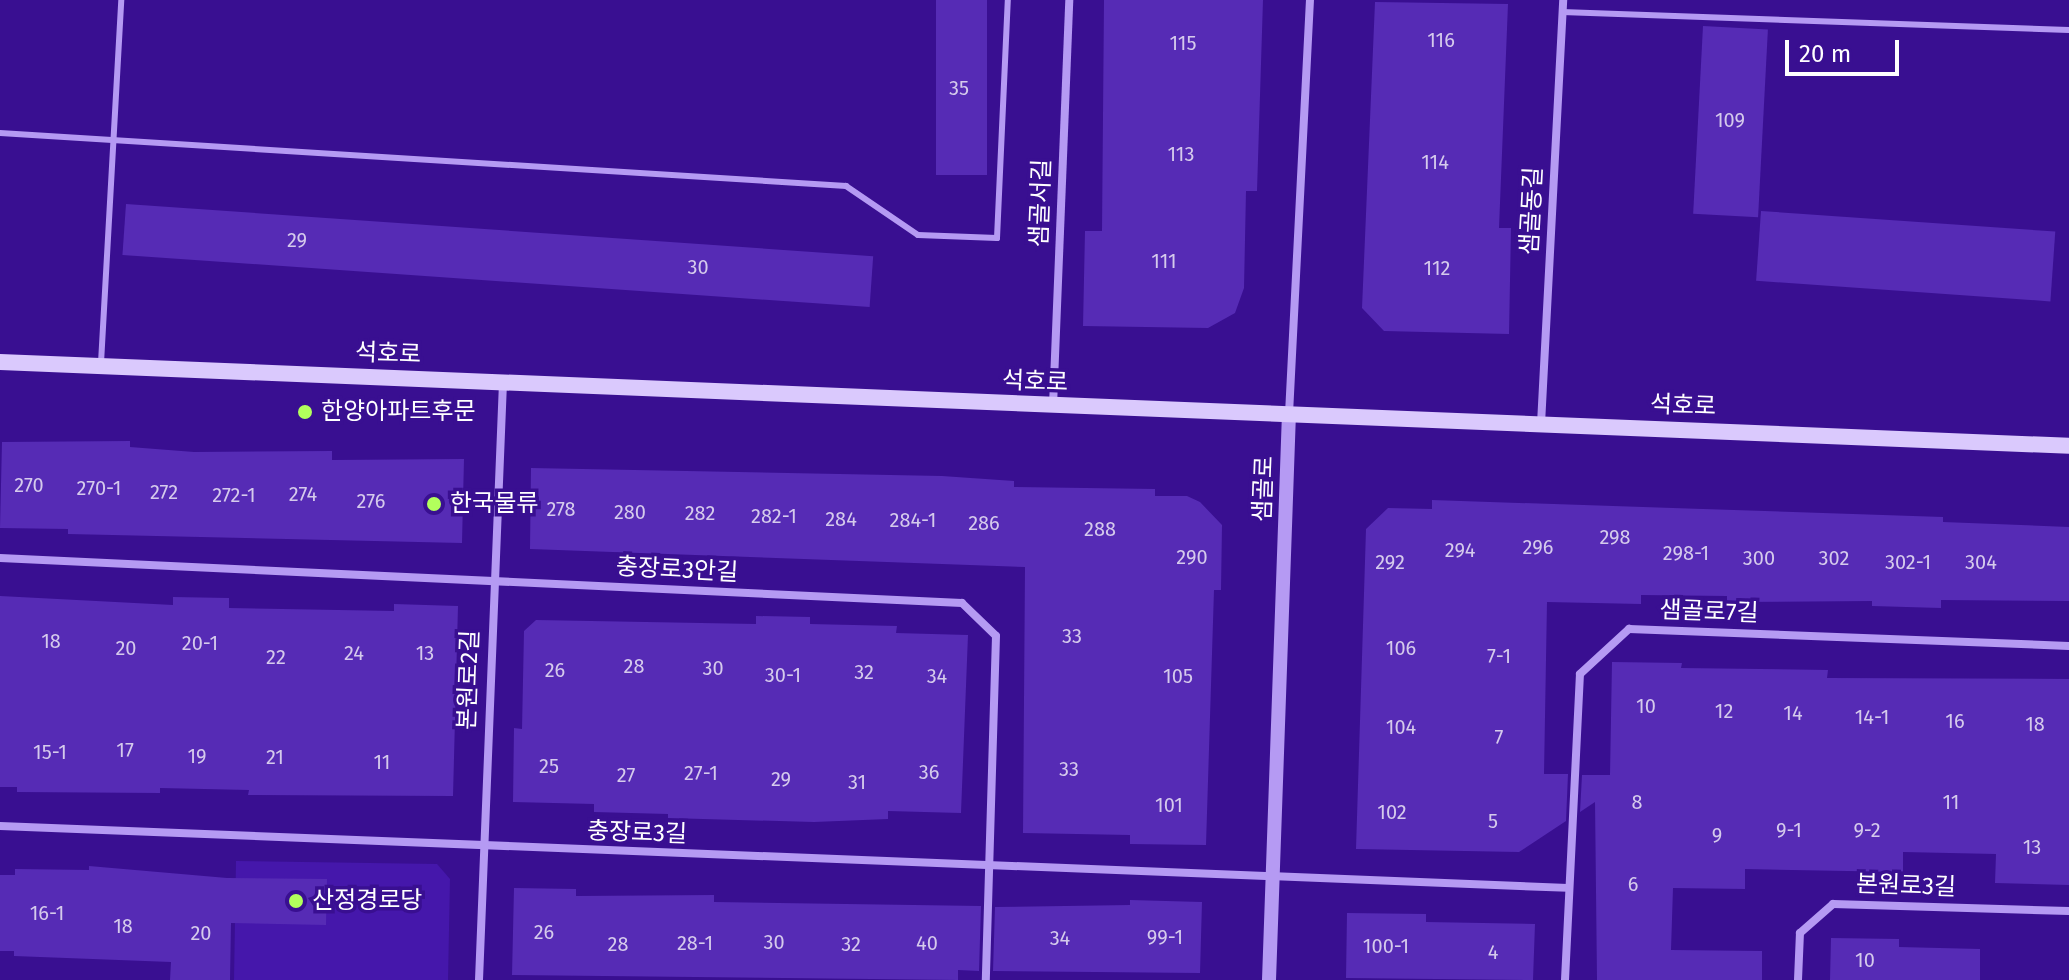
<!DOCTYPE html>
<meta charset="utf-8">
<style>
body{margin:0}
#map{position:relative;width:2069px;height:980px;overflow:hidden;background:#390f91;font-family:"Fira Sans","Noto Sans KR",sans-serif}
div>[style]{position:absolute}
.green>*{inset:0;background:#4517ab}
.building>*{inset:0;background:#562bb5;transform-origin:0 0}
.service>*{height:6px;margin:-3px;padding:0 3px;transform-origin:3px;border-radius:3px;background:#b59af3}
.minor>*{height:8px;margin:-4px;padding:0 4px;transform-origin:4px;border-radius:4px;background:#b59af3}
.tertiary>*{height:14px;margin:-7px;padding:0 7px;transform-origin:7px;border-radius:7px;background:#b59af3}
.secondary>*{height:16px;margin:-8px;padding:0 8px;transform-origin:8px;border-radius:8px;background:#dac9fd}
.dots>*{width:22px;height:22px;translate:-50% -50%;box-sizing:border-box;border:4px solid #390f91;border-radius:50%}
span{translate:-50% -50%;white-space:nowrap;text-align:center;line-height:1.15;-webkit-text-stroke:7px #390f91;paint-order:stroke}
.number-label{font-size:20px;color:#d5caec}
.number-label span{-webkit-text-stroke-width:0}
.street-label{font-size:24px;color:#fff}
.poi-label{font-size:24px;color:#fff}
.left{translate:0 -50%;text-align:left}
.scale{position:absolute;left:1785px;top:40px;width:114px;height:36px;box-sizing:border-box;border:4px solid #fff;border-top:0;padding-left:10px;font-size:24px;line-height:28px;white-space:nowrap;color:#fff;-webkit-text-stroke:6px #390f91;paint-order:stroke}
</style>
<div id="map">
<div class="green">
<div style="clip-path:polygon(236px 861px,437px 864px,450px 879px,448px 980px,234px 980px)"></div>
</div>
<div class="building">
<div style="left:936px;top:0;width:51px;height:175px"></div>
<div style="clip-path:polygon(1104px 0,1263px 0,1257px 191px,1246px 191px,1244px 288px,1235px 313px,1208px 328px,1083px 326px,1085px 231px,1102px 231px)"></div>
<div style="clip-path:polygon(1375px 2px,1508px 4px,1499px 228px,1511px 228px,1509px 334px,1384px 331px,1362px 308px)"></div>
<div style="left:1703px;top:26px;width:65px;height:188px;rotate:3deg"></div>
<div style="left:126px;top:204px;width:749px;height:51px;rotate:4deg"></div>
<div style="left:1761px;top:211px;width:295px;height:70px;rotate:4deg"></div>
<div style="clip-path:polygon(130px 441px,130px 447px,194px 452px,332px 451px,332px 460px,464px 459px,462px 543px,68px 534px,68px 529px,0 528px,2px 442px)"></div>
<div style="clip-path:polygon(531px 468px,942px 476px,1014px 481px,1014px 487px,1155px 489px,1155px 496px,1187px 496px,1200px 502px,1222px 525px,1221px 590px,1214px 590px,1206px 845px,1130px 844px,1130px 835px,1023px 833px,1025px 567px,530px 549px)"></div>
<div style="clip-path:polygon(1432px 500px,1943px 517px,1943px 522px,2069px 527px,2069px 601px,1941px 600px,1941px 608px,1872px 606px,1872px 601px,1727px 602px,1727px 596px,1641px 595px,1641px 604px,1547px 602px,1544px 774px,1568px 774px,1566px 821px,1519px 852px,1356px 849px,1366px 529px,1388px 508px,1432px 509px)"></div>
<div style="clip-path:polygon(0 596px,173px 605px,173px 597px,229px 598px,229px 608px,394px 611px,394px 604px,458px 606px,453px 796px,248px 795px,249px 790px,160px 788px,160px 793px,17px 792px,17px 787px,0 787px)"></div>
<div style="clip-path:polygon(756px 616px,810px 617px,810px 624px,897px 626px,896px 633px,968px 635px,961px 813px,888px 811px,888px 819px,814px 822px,668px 818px,668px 814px,594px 812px,594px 804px,513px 802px,514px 728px,522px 729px,524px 631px,536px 620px,756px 624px)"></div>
<div style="clip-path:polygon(1612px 662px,1682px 663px,1681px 668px,1828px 670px,1827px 678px,2069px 679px,2069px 885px,1995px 883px,1996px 854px,1903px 852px,1903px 872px,1745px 869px,1745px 889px,1673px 888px,1671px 950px,1762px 951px,1762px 980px,1597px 980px,1595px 802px,1580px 812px,1582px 775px,1610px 775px)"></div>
<div style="clip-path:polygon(89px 866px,227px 878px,327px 879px,326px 925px,231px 923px,230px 980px,170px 980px,171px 962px,14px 956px,14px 951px,0 951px,0 875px,15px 875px,15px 869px,89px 870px)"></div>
<div style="clip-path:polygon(514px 888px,576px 889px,576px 896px,714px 895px,714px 902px,981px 906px,979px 971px,958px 970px,958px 980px,512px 975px)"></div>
<div style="clip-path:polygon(1130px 900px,1202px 902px,1200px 973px,993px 971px,995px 907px,1130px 905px)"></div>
<div style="clip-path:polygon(1347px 913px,1426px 914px,1426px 922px,1535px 924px,1533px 980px,1346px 978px)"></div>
<div style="clip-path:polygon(1831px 938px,1899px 939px,1899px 947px,1980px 949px,1980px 980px,1830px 980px)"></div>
</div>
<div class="service">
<div style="left:1562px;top:12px;width:507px;rotate:2.03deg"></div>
<div style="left:0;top:133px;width:848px;rotate:3.58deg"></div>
<div style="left:846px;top:186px;width:87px;rotate:34.2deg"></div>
<div style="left:918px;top:235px;width:79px;rotate:2.2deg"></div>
<div style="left:997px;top:238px;width:238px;rotate:-87.4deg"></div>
<div style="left:101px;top:363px;width:364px;rotate:-86.8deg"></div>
</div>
<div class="minor">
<div style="left:1053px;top:406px;width:406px;rotate:-87.7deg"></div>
<div style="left:1289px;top:414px;width:415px;rotate:-87.1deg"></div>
<div style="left:1541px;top:424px;width:425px;rotate:-87deg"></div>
<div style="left:0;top:558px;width:963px;rotate:2.68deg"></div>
<div style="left:962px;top:603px;width:47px;rotate:44.1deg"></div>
<div style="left:996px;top:636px;width:344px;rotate:91.7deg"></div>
<div style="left:0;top:826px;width:1569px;rotate:2.26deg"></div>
<div style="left:479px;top:980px;width:597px;rotate:-87.7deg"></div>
<div style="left:1565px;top:980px;width:306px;rotate:-87.2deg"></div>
<div style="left:1580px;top:674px;width:67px;rotate:-42.6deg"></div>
<div style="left:1629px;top:629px;width:440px;rotate:2.2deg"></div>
<div style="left:1798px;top:980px;width:47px;rotate:-87.6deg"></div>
<div style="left:1800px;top:933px;width:44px;rotate:-41.3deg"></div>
<div style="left:1833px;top:904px;width:236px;rotate:1.7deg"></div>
</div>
<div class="tertiary">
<div style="left:1269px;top:980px;width:566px;rotate:-87.98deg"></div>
</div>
<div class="secondary">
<div style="left:0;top:362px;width:2071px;rotate:2.32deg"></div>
</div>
<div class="dots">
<div style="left:305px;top:412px;background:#b2ff5c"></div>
<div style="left:434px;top:504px;background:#b2ff5c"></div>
<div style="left:296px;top:901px;background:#b2ff5c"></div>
</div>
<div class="number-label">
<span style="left:1441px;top:40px">116</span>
<span style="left:1183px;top:43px">115</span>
<span style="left:959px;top:88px">35</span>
<span style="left:1730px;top:120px">109</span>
<span style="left:1181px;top:154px">113</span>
<span style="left:1435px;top:162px">114</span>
<span style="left:297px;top:240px">29</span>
<span style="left:1164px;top:261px">111</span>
<span style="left:698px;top:267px">30</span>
<span style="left:1437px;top:268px">112</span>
<span style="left:29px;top:485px">270</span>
<span style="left:99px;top:488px">270-1</span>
<span style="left:164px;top:492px">272</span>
<span style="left:303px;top:494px">274</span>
<span style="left:234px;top:495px">272-1</span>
<span style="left:371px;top:501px">276</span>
<span style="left:561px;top:509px">278</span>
<span style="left:630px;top:512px">280</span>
<span style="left:700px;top:513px">282</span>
<span style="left:774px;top:516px">282-1</span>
<span style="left:841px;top:519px">284</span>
<span style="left:913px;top:520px">284-1</span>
<span style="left:984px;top:523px">286</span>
<span style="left:1100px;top:529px">288</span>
<span style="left:1615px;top:537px">298</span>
<span style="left:1538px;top:547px">296</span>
<span style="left:1460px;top:550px">294</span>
<span style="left:1686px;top:553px">298-1</span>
<span style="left:1192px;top:557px">290</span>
<span style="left:1759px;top:558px">300</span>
<span style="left:1834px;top:558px">302</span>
<span style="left:1390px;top:562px">292</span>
<span style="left:1908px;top:562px">302-1</span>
<span style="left:1981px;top:562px">304</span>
<span style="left:1072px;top:636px">33</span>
<span style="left:51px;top:641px">18</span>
<span style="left:200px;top:643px">20-1</span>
<span style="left:126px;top:648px">20</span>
<span style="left:1401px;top:648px">106</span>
<span style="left:354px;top:653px">24</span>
<span style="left:425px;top:653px">13</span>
<span style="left:1499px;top:656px">7-1</span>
<span style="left:276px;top:657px">22</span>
<span style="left:634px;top:666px">28</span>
<span style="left:713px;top:668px">30</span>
<span style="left:555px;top:670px">26</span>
<span style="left:864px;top:672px">32</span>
<span style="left:783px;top:675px">30-1</span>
<span style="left:937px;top:676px">34</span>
<span style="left:1178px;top:676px">105</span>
<span style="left:1646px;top:706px">10</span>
<span style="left:1724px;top:711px">12</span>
<span style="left:1793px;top:713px">14</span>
<span style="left:1872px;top:717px">14-1</span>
<span style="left:1955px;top:721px">16</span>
<span style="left:2035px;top:724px">18</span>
<span style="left:1401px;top:727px">104</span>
<span style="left:1499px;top:737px">7</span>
<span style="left:125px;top:750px">17</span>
<span style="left:50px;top:752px">15-1</span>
<span style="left:197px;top:756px">19</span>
<span style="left:275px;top:757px">21</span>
<span style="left:382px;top:762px">11</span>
<span style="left:549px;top:766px">25</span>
<span style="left:1069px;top:769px">33</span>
<span style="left:929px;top:772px">36</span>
<span style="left:701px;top:773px">27-1</span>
<span style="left:626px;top:775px">27</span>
<span style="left:781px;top:779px">29</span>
<span style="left:857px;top:782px">31</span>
<span style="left:1637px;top:802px">8</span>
<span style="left:1951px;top:802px">11</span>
<span style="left:1169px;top:805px">101</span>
<span style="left:1392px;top:812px">102</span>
<span style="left:1493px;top:821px">5</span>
<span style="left:1789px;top:830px">9-1</span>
<span style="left:1867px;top:830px">9-2</span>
<span style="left:1717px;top:835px">9</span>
<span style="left:2032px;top:847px">13</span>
<span style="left:1633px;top:884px">6</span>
<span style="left:47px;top:913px">16-1</span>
<span style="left:123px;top:926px">18</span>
<span style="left:544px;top:932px">26</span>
<span style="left:201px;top:933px">20</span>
<span style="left:1165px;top:937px">99-1</span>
<span style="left:1060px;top:938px">34</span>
<span style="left:774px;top:942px">30</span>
<span style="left:695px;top:943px">28-1</span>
<span style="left:927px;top:943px">40</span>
<span style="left:618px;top:944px">28</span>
<span style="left:851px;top:944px">32</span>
<span style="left:1386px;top:946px">100-1</span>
<span style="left:1493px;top:952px">4</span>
<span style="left:1865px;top:960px">10</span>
</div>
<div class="street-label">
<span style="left:1041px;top:203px;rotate:-88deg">샘골서길</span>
<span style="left:1532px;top:211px;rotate:-87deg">샘골동길</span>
<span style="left:388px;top:354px;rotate:2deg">석호로</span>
<span style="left:1035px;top:382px;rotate:2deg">석호로</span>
<span style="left:1683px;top:406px;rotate:2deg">석호로</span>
<span style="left:1264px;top:489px;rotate:-88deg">샘골로</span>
<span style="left:677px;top:570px;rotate:3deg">충장로3안길</span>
<span style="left:1709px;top:612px;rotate:2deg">샘골로7길</span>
<span style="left:469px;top:680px;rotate:-88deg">본원로2길</span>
<span style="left:637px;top:833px;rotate:2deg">충장로3길</span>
<span style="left:1906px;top:886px;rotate:2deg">본원로3길</span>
</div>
<div class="poi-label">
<span class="left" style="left:321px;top:412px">한양아파트후문</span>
<span class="left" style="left:450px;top:504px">한국물류</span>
<span class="left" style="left:312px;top:901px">산정경로당</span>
</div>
<div class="scale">20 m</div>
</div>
